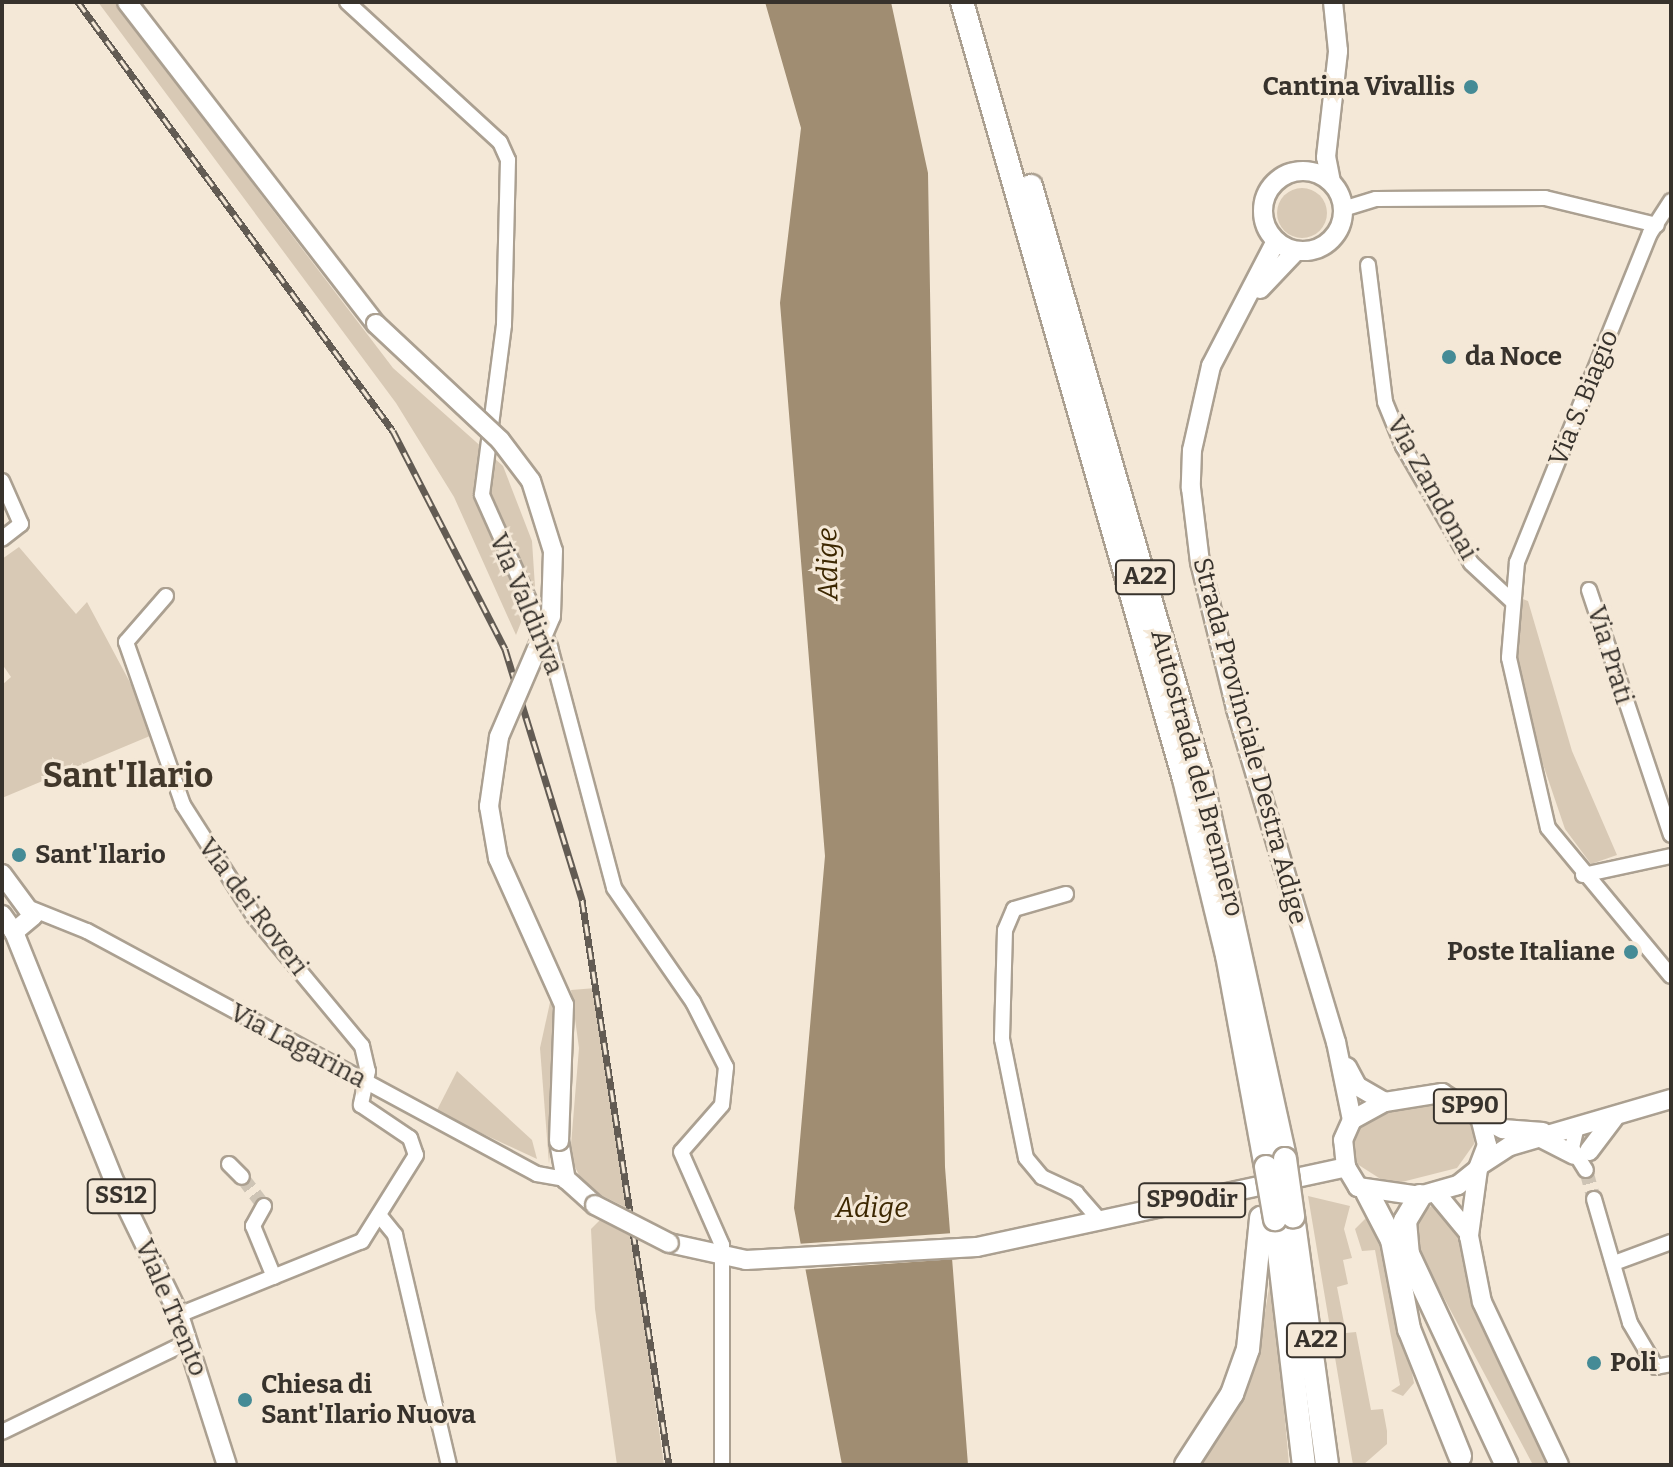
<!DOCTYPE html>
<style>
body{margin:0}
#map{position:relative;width:1673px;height:1467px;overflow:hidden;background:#f4e8d7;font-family:Bitter,serif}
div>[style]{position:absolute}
.green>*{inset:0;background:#d8c9b5}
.round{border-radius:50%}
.water>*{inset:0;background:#a08d72}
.pier>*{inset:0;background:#f4e8d7;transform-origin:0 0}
.minor-tunnel>*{height:14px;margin-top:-7px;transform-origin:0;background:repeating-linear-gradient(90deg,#cec4b5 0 14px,transparent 0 21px)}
.roads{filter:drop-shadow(2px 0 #aba091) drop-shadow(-2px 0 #aba091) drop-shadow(0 2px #aba091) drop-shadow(0 -2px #aba091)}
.minor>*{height:14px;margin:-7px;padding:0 7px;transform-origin:7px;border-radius:7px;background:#fff}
.major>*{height:18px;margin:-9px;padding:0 9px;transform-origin:9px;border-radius:9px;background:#fff}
.major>.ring{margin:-9px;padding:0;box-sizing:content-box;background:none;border:18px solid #fff;border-radius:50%}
.highway>*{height:22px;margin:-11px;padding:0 11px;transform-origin:11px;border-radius:11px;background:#fff}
.rail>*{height:7px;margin-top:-3.5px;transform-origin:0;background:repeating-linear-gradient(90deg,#f4e8d7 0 12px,#625b53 0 24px);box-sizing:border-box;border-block:2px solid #625b53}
.bridges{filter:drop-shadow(2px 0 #aba091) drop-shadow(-2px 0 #aba091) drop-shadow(0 2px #aba091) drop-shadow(0 -2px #aba091)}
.major-bridge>*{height:18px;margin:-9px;padding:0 9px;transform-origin:9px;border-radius:9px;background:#fff}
.highway-bridge>*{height:22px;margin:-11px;padding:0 11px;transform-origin:11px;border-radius:11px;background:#fff}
.dots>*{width:22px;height:22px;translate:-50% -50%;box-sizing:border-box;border:4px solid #f4e8d7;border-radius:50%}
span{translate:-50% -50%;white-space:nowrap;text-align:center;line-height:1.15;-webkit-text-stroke:6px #f4e8d7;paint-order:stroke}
.shield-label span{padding:2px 6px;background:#f4e8d7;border:2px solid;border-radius:6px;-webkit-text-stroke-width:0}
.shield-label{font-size:24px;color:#37322c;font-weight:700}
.poi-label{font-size:26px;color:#37322c;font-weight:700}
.right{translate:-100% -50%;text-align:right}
.left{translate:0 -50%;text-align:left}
.street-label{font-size:26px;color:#37322c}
.water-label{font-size:28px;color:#3c2701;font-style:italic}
.district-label{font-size:34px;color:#41372a;font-weight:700}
.frame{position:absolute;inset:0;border:4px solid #37322c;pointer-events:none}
</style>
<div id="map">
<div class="green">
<div style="clip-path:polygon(98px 2px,114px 2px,393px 368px,503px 466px,532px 541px,535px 587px,516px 635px,454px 497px,396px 403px)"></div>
<div class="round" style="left:1277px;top:188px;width:50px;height:50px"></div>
<div style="clip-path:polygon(19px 547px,76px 614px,87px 602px,157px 733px,2px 798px,2px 685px,11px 677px,2px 664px,2px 559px)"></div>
<div style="clip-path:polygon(1518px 597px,1528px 601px,1572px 751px,1617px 855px,1591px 864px,1565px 829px,1530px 726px,1515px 644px)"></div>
<div style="clip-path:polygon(596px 988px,629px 1209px,585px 1187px,570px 1157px,579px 1048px,571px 990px)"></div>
<div style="clip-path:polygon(551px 998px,558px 1053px,549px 1164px,540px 1048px)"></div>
<div style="clip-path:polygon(457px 1071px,532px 1140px,537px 1159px,436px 1112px)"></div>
<div style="clip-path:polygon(1435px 1101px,1452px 1104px,1473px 1121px,1474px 1144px,1457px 1168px,1390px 1185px,1354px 1162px,1355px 1135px,1368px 1118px)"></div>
<div style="clip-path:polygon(1308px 1196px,1350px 1206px,1344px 1229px,1352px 1258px,1343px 1260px,1348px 1284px,1337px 1287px,1346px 1333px,1356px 1332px,1371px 1410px,1383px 1409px,1387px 1431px,1387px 1444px,1363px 1465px,1353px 1465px)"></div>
<div style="clip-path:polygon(1433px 1205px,1460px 1233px,1477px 1312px,1550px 1465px,1533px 1465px,1412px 1238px,1413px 1218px)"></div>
<div style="clip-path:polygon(603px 1217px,632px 1235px,664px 1465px,617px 1465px,595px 1309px,591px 1229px)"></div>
<div style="clip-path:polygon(1366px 1218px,1380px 1231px,1406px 1343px,1414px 1383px,1403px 1396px,1391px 1391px,1400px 1385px,1375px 1250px,1362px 1251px,1355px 1229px)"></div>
<div style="clip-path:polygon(1272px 1270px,1289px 1465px,1201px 1465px,1256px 1367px)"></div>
</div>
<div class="water">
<div style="clip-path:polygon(765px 2px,891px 2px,928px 173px,945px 1167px,968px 1465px,842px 1465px,794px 1208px,825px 856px,780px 303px,801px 128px)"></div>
</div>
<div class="pier">
<div style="left:954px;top:1233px;width:26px;height:158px;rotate:86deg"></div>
</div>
<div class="minor-tunnel">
<div style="left:1586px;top:1170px;width:30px;rotate:75deg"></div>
<div style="left:242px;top:1177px;width:36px;rotate:53deg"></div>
</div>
<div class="roads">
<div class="minor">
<div style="left:347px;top:2px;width:207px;rotate:42.5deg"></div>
<div style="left:500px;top:142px;width:20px;rotate:66deg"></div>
<div style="left:508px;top:160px;width:165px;rotate:91.4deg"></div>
<div style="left:504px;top:325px;width:171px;rotate:97.4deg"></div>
<div style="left:482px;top:495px;width:167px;rotate:65.9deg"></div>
<div style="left:550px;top:647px;width:249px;rotate:75.1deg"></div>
<div style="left:614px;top:888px;width:139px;rotate:55.3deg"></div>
<div style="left:693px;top:1002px;width:73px;rotate:63.1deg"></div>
<div style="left:726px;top:1067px;width:38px;rotate:96deg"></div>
<div style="left:722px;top:1105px;width:62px;rotate:131.1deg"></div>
<div style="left:681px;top:1152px;width:102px;rotate:66.2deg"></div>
<div style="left:722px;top:1245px;width:220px;rotate:90deg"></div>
<div style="left:1671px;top:201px;width:38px;rotate:123deg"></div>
<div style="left:1650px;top:233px;width:355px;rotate:112deg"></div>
<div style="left:1517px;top:562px;width:96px;rotate:94.8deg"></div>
<div style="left:1509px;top:658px;width:174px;rotate:77.1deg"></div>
<div style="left:1548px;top:828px;width:192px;rotate:50.3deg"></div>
<div style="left:1343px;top:209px;width:34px;rotate:-17deg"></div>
<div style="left:1376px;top:199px;width:169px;rotate:-0.3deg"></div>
<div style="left:1545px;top:198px;width:115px;rotate:13.6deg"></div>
<div style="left:1368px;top:265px;width:138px;rotate:82.9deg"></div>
<div style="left:1385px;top:402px;width:48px;rotate:67.8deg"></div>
<div style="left:1403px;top:446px;width:135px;rotate:59.8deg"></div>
<div style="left:1471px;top:563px;width:56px;rotate:42.8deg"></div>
<div style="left:2px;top:481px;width:47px;rotate:66.2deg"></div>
<div style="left:21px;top:524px;width:24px;rotate:142deg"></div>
<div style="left:1589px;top:590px;width:258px;rotate:71.5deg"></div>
<div style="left:166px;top:596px;width:61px;rotate:131deg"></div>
<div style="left:126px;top:642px;width:173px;rotate:70.7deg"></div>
<div style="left:183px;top:805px;width:132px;rotate:57.4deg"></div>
<div style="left:254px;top:916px;width:169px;rotate:50.3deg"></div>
<div style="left:362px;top:1046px;width:26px;rotate:77deg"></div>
<div style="left:368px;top:1071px;width:35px;rotate:102deg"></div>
<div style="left:361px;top:1105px;width:59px;rotate:34deg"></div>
<div style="left:410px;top:1138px;width:18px;rotate:71deg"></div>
<div style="left:416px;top:1155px;width:102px;rotate:122.1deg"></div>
<div style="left:362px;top:1241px;width:197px;rotate:158deg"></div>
<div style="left:1583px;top:875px;width:90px;rotate:-12.2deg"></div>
<div style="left:1066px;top:894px;width:54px;rotate:163.9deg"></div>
<div style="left:1014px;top:909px;width:23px;rotate:113deg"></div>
<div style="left:1005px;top:930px;width:109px;rotate:91.6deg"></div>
<div style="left:1002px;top:1039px;width:121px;rotate:78.6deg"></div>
<div style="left:1026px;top:1158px;width:25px;rotate:50deg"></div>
<div style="left:1042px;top:1177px;width:38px;rotate:25deg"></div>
<div style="left:1076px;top:1193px;width:37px;rotate:49deg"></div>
<div style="left:32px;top:909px;width:59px;rotate:21.8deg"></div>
<div style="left:87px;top:931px;width:511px;rotate:28.37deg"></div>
<div style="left:537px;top:1174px;width:29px;rotate:10deg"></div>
<div style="left:1577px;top:1126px;width:23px;rotate:103deg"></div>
<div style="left:1572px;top:1148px;width:26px;rotate:58deg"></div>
<div style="left:229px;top:1164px;width:18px;rotate:45deg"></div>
<div style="left:1594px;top:1199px;width:129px;rotate:73.8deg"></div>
<div style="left:1630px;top:1323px;width:51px;rotate:59.4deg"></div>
<div style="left:1656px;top:1367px;width:15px;rotate:-11deg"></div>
<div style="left:264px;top:1206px;width:23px;rotate:119deg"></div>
<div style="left:253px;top:1226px;width:55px;rotate:67.6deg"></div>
<div style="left:379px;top:1215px;width:26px;rotate:51deg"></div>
<div style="left:395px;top:1235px;width:236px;rotate:76.8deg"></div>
<div style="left:1617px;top:1262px;width:58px;rotate:-20.3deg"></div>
<div style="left:2px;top:1432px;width:208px;rotate:-25.9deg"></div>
</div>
<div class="major">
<div style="left:127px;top:2px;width:407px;rotate:52.3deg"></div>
<div class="ring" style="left:1263px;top:171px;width:62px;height:62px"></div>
<div style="left:1331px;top:182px;width:25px;rotate:-101deg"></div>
<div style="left:1326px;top:157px;width:107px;rotate:-83.5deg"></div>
<div style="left:1338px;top:51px;width:49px;rotate:-95.8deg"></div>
<div style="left:1276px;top:241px;width:141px;rotate:117.5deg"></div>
<div style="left:1211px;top:366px;width:86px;rotate:102.7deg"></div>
<div style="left:1192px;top:450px;width:38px;rotate:92deg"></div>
<div style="left:1191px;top:488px;width:75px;rotate:83.1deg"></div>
<div style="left:1200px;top:562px;width:151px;rotate:76.2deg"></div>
<div style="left:1236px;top:709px;width:348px;rotate:73.3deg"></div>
<div style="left:1336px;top:1042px;width:80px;rotate:78.4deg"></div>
<div style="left:1260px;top:289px;width:52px;rotate:-46.5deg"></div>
<div style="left:2px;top:874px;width:52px;rotate:53.6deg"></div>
<div style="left:33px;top:916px;width:25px;rotate:140deg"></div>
<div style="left:14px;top:932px;width:21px;rotate:-125deg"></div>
<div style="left:14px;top:932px;width:271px;rotate:68.1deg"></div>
<div style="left:115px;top:1183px;width:147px;rotate:64.1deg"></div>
<div style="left:179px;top:1315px;width:157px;rotate:72.3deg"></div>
<div style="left:1347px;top:1067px;width:21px;rotate:62deg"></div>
<div style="left:1357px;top:1086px;width:32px;rotate:30deg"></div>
<div style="left:1442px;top:1093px;width:45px;rotate:32.3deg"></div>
<div style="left:1480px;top:1117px;width:29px;rotate:76deg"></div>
<div style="left:1487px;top:1145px;width:26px;rotate:111deg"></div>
<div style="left:1478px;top:1169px;width:26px;rotate:141deg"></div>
<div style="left:1458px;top:1185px;width:40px;rotate:164deg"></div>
<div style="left:1420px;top:1196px;width:63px;rotate:-171.7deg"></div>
<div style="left:1358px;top:1187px;width:23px;rotate:-121deg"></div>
<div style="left:1346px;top:1167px;width:27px;rotate:-96deg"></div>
<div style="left:1343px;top:1140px;width:22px;rotate:-66deg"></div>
<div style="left:1352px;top:1120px;width:38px;rotate:-29deg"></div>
<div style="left:1385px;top:1102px;width:58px;rotate:-9deg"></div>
<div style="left:1480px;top:1117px;width:26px;rotate:28deg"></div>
<div style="left:1503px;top:1129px;width:40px;rotate:4.3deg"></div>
<div style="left:1539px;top:1137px;width:39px;rotate:27deg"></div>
<div style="left:559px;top:1141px;width:39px;rotate:80deg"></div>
<div style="left:566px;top:1179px;width:39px;rotate:42deg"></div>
<div style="left:1589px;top:1151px;width:41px;rotate:-52.9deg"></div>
<div style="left:1482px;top:1164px;width:33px;rotate:-33deg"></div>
<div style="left:1510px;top:1146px;width:168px;rotate:-16.3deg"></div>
<div style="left:1478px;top:1169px;width:68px;rotate:97.7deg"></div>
<div style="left:1469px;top:1236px;width:67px;rotate:78.9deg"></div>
<div style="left:1482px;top:1302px;width:180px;rotate:64.7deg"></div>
<div style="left:1435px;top:1192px;width:52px;rotate:50.5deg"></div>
<div style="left:669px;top:1243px;width:79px;rotate:12.4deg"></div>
<div style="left:746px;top:1260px;width:231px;rotate:-3.2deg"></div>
<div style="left:977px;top:1247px;width:378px;rotate:-12.2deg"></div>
</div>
<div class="highway">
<div style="left:962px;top:2px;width:808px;rotate:74.05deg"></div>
<div style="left:1184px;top:779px;width:181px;rotate:76.3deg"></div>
<div style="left:1227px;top:955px;width:216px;rotate:79.6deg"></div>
<div style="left:1031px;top:186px;width:609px;rotate:73.89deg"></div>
<div style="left:1200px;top:771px;width:397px;rotate:77.6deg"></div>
<div style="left:1367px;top:1192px;width:54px;rotate:62.5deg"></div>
<div style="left:1392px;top:1240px;width:91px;rotate:79.2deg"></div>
<div style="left:1409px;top:1329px;width:137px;rotate:68.1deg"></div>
<div style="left:1420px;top:1196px;width:29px;rotate:121deg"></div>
<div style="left:1405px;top:1221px;width:33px;rotate:85deg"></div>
<div style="left:1408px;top:1254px;width:233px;rotate:64.9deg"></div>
<div style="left:1293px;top:1216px;width:251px;rotate:82.2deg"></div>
<div style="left:1275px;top:1219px;width:248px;rotate:83.3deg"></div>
<div style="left:1186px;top:1465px;width:85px;rotate:-57.1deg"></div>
<div style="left:1232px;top:1394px;width:48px;rotate:-70.4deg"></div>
<div style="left:1248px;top:1349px;width:132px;rotate:-84.3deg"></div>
</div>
</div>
<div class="rail">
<div style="left:78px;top:2px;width:532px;rotate:53.71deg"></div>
<div style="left:393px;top:431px;width:245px;rotate:62.8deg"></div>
<div style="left:505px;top:649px;width:263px;rotate:72.9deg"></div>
<div style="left:582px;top:900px;width:572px;rotate:81.25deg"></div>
</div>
<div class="bridges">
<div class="major-bridge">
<div style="left:376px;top:324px;width:170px;rotate:43.1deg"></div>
<div style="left:500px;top:440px;width:51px;rotate:52.9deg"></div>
<div style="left:531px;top:481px;width:73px;rotate:72.6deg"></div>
<div style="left:553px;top:551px;width:65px;rotate:91.8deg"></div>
<div style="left:551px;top:616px;width:132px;rotate:113.3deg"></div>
<div style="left:499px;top:737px;width:70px;rotate:98.2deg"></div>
<div style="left:489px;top:806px;width:53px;rotate:80.2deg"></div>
<div style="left:498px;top:858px;width:161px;rotate:65.8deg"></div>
<div style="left:564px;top:1005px;width:136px;rotate:92.1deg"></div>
<div style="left:595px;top:1205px;width:83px;rotate:27.2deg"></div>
</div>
<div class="highway-bridge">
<div style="left:1285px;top:1159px;width:58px;rotate:82deg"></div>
<div style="left:1266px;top:1167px;width:53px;rotate:80.2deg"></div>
</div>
</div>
<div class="dots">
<div style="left:1471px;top:87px;background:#458b96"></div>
<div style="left:1449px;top:357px;background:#458b96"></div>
<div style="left:19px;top:855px;background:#458b96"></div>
<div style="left:1631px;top:952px;background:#458b96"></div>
<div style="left:1594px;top:1363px;background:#458b96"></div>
<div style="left:245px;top:1400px;background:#458b96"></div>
</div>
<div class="shield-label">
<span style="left:1145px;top:577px">A22</span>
<span style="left:1470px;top:1106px">SP90</span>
<span style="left:121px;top:1196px">SS12</span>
<span style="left:1192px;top:1200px">SP90dir</span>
<span style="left:1316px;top:1340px">A22</span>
</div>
<div class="poi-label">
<span class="right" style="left:1455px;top:87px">Cantina Vivallis</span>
<span class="left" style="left:1465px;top:357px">da Noce</span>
<span class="left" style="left:35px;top:855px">Sant'Ilario</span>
<span class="right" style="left:1615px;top:952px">Poste Italiane</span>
<span class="left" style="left:1610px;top:1363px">Poli</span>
<span class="left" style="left:261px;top:1400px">Chiesa di<br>Sant'Ilario Nuova</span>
</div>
<div class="street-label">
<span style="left:1584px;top:398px;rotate:-68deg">Via S. Biagio</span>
<span style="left:1432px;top:488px;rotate:61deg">Via Zandonai</span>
<span style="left:526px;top:604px;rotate:67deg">Via Valdiriva</span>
<span style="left:1610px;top:655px;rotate:73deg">Via Prati</span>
<span style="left:1250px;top:741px;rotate:75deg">Strada Provinciale Destra Adige</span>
<span style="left:1197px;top:773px;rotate:75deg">Autostrada del Brennero</span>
<span style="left:253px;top:907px;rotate:53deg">Via dei Roveri</span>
<span style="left:298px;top:1046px;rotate:28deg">Via Lagarina</span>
<span style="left:171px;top:1308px;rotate:67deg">Viale Trento</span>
</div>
<div class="water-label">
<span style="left:828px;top:564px;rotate:-91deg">Adige</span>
<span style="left:872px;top:1208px">Adige</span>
</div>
<div class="district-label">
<span style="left:128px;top:776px">Sant'Ilario</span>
</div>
<div class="frame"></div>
</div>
